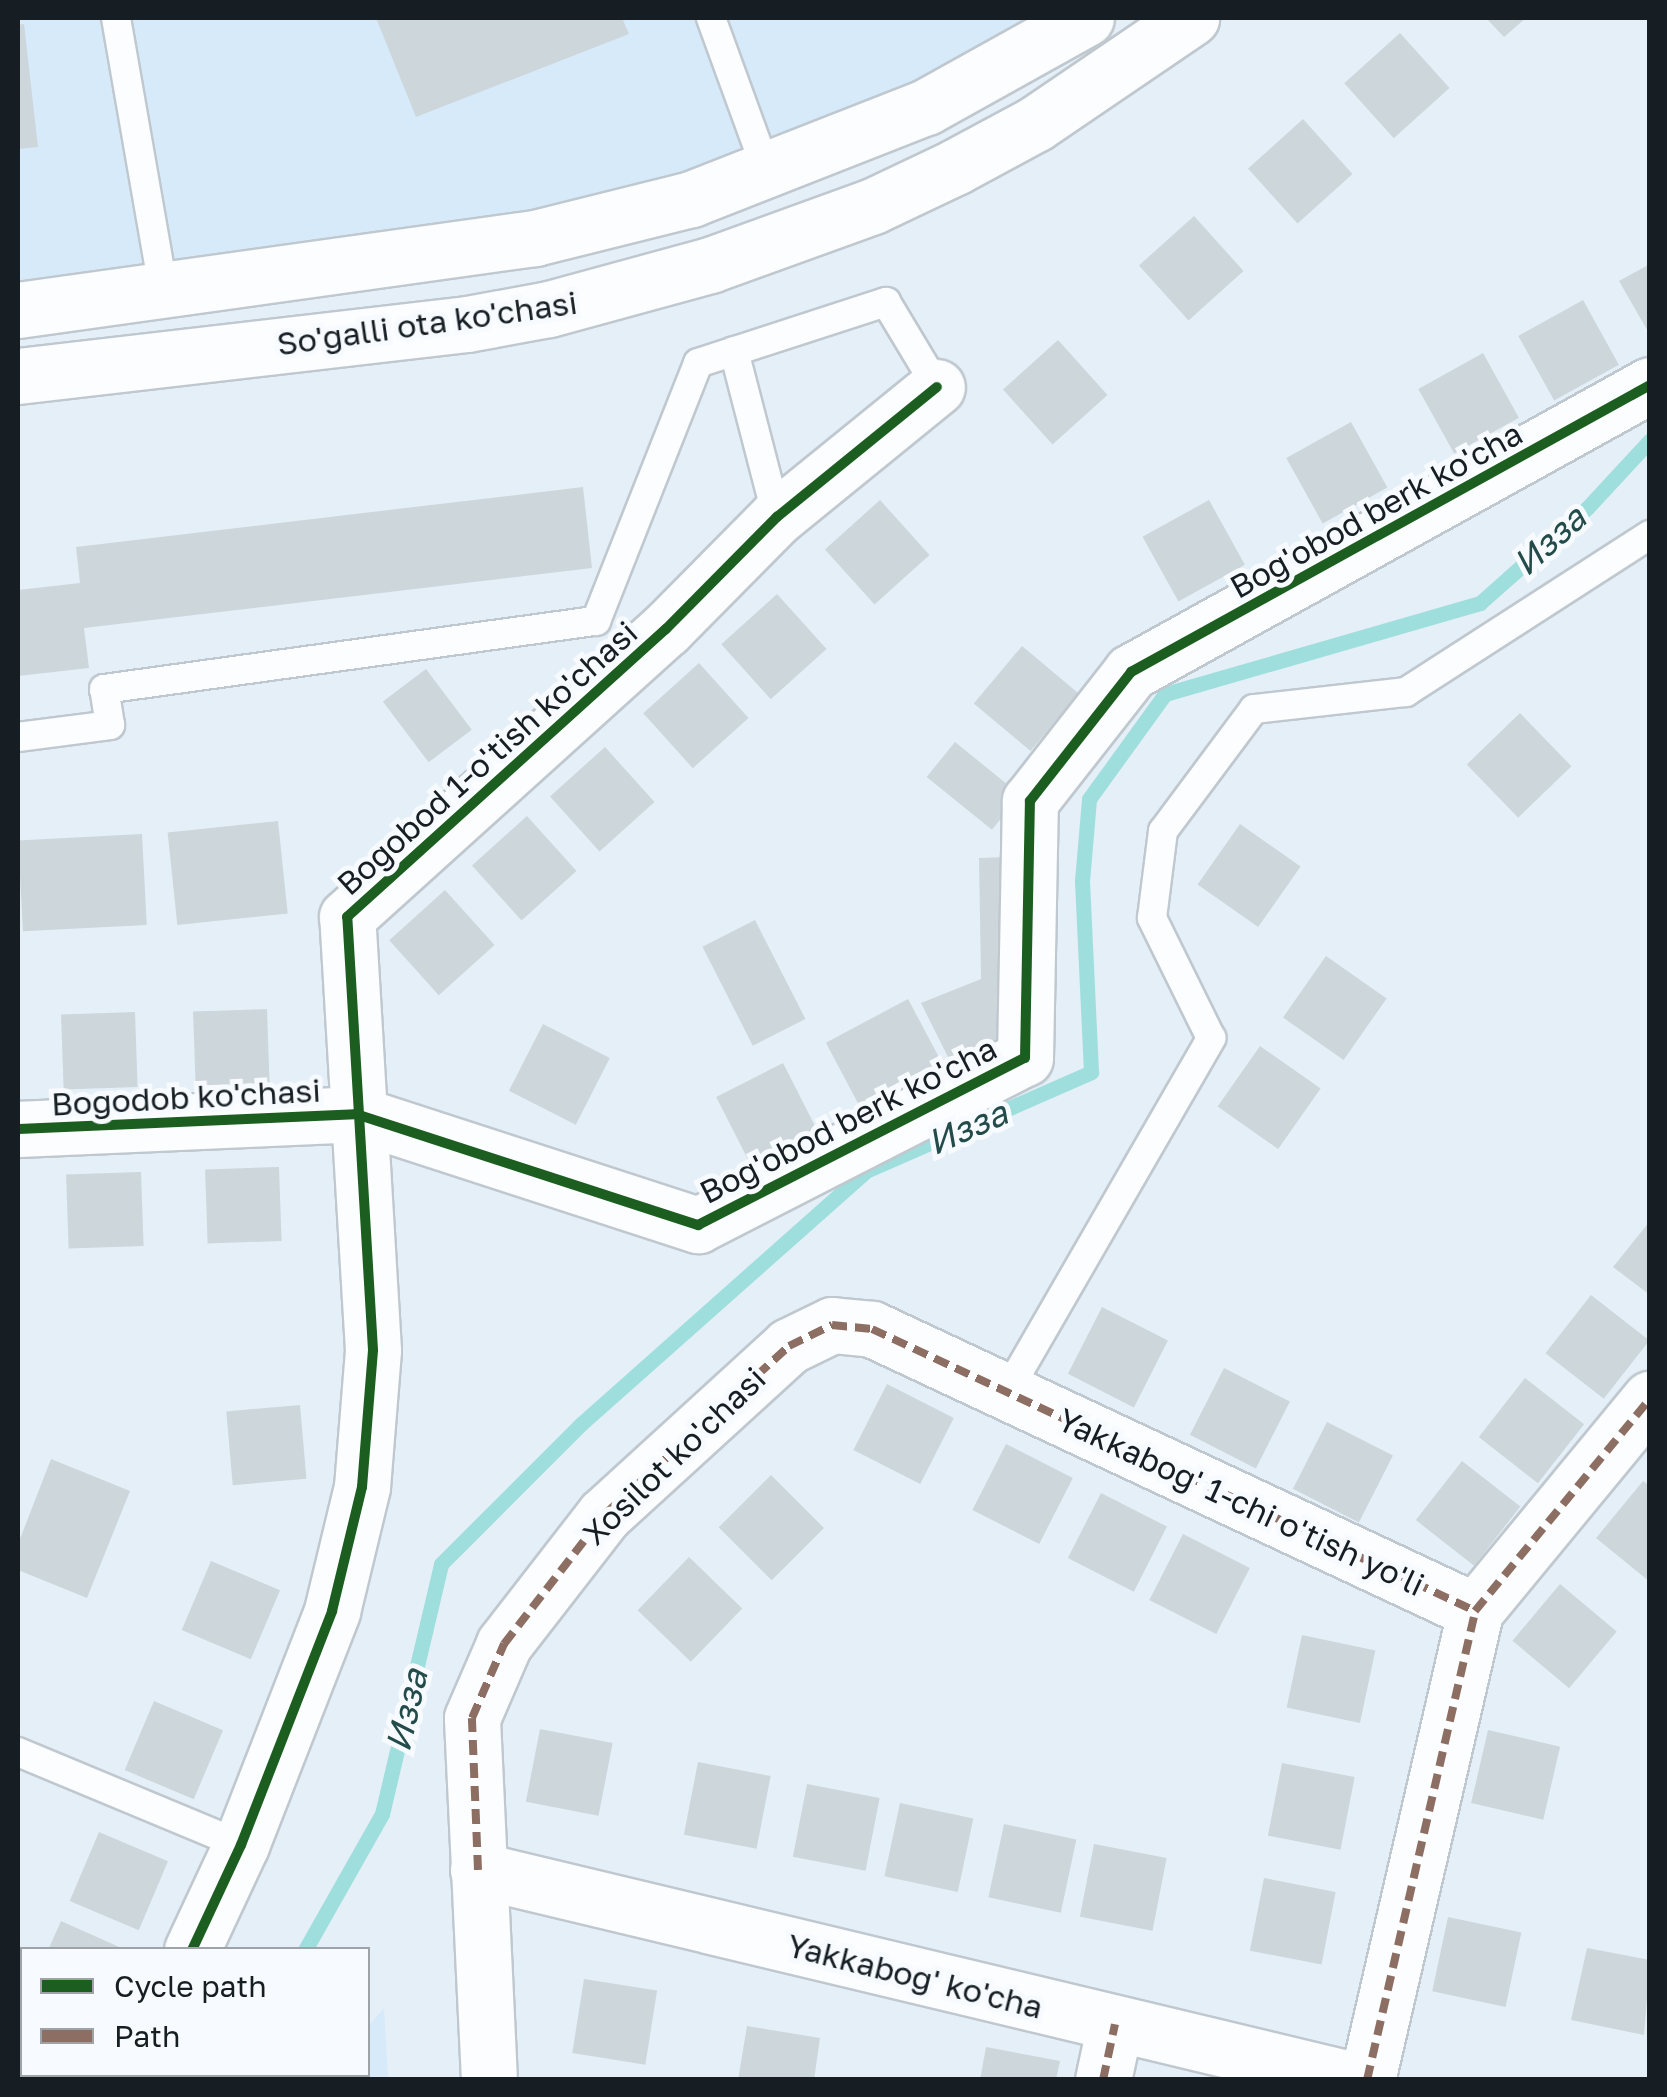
<!DOCTYPE html>
<meta charset="utf-8">
<style>
body{margin:0}
#map{position:relative;width:1667px;height:2097px;overflow:hidden;background:#e5eff7;font-family:"Golos Text",sans-serif}
div>[style]{position:absolute}
.built>*{inset:0;background:#d6eafa}
.stream>*{height:15px;margin:-7.5px;padding:0 7.5px;transform-origin:7.5px;border-radius:7.5px;background:#9ededc}
.building>*{inset:0;background:#ccd6db;transform-origin:0 0}
.roads{filter:drop-shadow(2px 0 #c0c8cf) drop-shadow(-2px 0 #c0c8cf) drop-shadow(0 2px #c0c8cf) drop-shadow(0 -2px #c0c8cf)}
.service>*{height:28px;margin:-14px;padding:0 14px;transform-origin:14px;border-radius:14px;background:#fbfdfe}
.minor>*{height:55px;margin:-27.5px;padding:0 27.5px;transform-origin:27.5px;border-radius:27.5px;background:#fbfdfe}
.secondary>*{height:55px;margin:-27.5px;padding:0 27.5px;transform-origin:27.5px;border-radius:27.5px;background:#fbfdfe}
.quiet>*{height:8px;margin-top:-4px;transform-origin:0;background:repeating-linear-gradient(90deg,#8d6e63 0 15px,transparent 0 23px)}
.cycleway>*{height:10px;margin:-5px;padding:0 5px;transform-origin:5px;border-radius:5px;background:#1b5e20}
span{translate:-50% -50%;white-space:nowrap;text-align:center;line-height:1.15;-webkit-text-stroke:10px #f7fbff;paint-order:stroke}
.street-label{font-size:32px;color:#161e24}
.water-label{font-size:35px;color:#234b49;font-style:italic}
.frame{position:absolute;inset:0;border:20px solid #161e24;pointer-events:none}
.legend{position:absolute;left:20px;top:1947px;width:350px;height:130px;box-sizing:border-box;background:#f7fbff;border:2px solid #9da3a7;margin:0;padding:12px 18px;list-style:none;font-size:30px;color:#161e24}
.legend li{display:flex;align-items:center;gap:20px;height:50px}
.legend b{width:50px;border:2px solid #9da3a7}
</style>
<div id="map">
<div class="built">
<div style="clip-path:polygon(18px 18px,1086px 18px,767px 172px,18px 310px)"></div>
<div style="clip-path:polygon(384px 2008px,388px 2079px,317px 2079px,368px 2074px,368px 2026px)"></div>
</div>
<div class="stream">
<div style="left:305px;top:1950px;width:156px;rotate:-60.5deg"></div>
<div style="left:382px;top:1814px;width:257px;rotate:-76.7deg"></div>
<div style="left:441px;top:1564px;width:198px;rotate:-45deg"></div>
<div style="left:581px;top:1424px;width:381px;rotate:-41.6deg"></div>
<div style="left:866px;top:1171px;width:246px;rotate:-23.7deg"></div>
<div style="left:1091px;top:1072px;width:191px;rotate:-92.7deg"></div>
<div style="left:1082px;top:881px;width:82px;rotate:-85.1deg"></div>
<div style="left:1089px;top:799px;width:130px;rotate:-54.1deg"></div>
<div style="left:1165px;top:694px;width:328px;rotate:-16.1deg"></div>
<div style="left:1480px;top:603px;width:144px;rotate:-41.6deg"></div>
<div style="left:1588px;top:507px;width:91px;rotate:-47.2deg"></div>
<div style="left:221px;top:2080px;width:7px;rotate:-63deg"></div>
</div>
<div class="building">
<div style="clip-path:polygon(376px 18px,622px 18px,629px 34px,416px 117px)"></div>
<div style="clip-path:polygon(1486px 18px,1526px 18px,1504px 37px)"></div>
<div style="clip-path:polygon(24px 24px,38px 147px,18px 149px,18px 25px)"></div>
<div style="left:1400px;top:33px;width:74px;height:75px;rotate:48deg"></div>
<div style="left:1303px;top:119px;width:74px;height:74px;rotate:48deg"></div>
<div style="left:1194px;top:216px;width:74px;height:74px;rotate:48deg"></div>
<div style="clip-path:polygon(1650px 264px,1650px 335px,1619px 281px)"></div>
<div style="left:1583px;top:300px;width:74px;height:74px;rotate:61deg"></div>
<div style="left:1058px;top:340px;width:74px;height:74px;rotate:48deg"></div>
<div style="left:1483px;top:353px;width:74px;height:74px;rotate:61deg"></div>
<div style="left:1351px;top:422px;width:75px;height:74px;rotate:61deg"></div>
<div style="clip-path:polygon(583px 487px,592px 568px,84px 628px,89px 668px,18px 676px,18px 590px,80px 583px,76px 547px)"></div>
<div style="left:880px;top:500px;width:74px;height:74px;rotate:48deg"></div>
<div style="left:1209px;top:500px;width:74px;height:76px;rotate:61deg"></div>
<div style="left:777px;top:594px;width:74px;height:75px;rotate:48deg"></div>
<div style="left:1022px;top:646px;width:74px;height:75px;rotate:40deg"></div>
<div style="left:699px;top:663px;width:74px;height:75px;rotate:48deg"></div>
<div style="left:426px;top:669px;width:76px;height:54px;rotate:53deg"></div>
<div style="left:1520px;top:713px;width:74px;height:74px;rotate:46deg"></div>
<div style="left:955px;top:742px;width:84px;height:45px;rotate:39deg"></div>
<div style="left:605px;top:747px;width:74px;height:74px;rotate:48deg"></div>
<div style="left:527px;top:816px;width:74px;height:74px;rotate:48deg"></div>
<div style="left:278px;top:821px;width:93px;height:111px;rotate:84deg"></div>
<div style="left:1240px;top:824px;width:74px;height:74px;rotate:35deg"></div>
<div style="left:142px;top:834px;width:91px;height:124px;rotate:87deg"></div>
<div style="clip-path:polygon(1007px 857px,1013px 1035px,950px 1061px,921px 1003px,981px 979px,979px 858px)"></div>
<div style="left:445px;top:890px;width:74px;height:75px;rotate:48deg"></div>
<div style="left:755px;top:920px;width:111px;height:59px;rotate:63deg"></div>
<div style="left:1326px;top:956px;width:74px;height:75px;rotate:35deg"></div>
<div style="left:908px;top:999px;width:75px;height:93px;rotate:62deg"></div>
<div style="left:267px;top:1009px;width:74px;height:74px;rotate:88deg"></div>
<div style="left:135px;top:1012px;width:75px;height:74px;rotate:88deg"></div>
<div style="left:543px;top:1024px;width:75px;height:75px;rotate:27deg"></div>
<div style="left:1260px;top:1046px;width:74px;height:74px;rotate:35deg"></div>
<div style="left:783px;top:1063px;width:74px;height:75px;rotate:63deg"></div>
<div style="left:279px;top:1167px;width:74px;height:74px;rotate:88deg"></div>
<div style="left:141px;top:1172px;width:74px;height:75px;rotate:88deg"></div>
<div style="clip-path:polygon(1650px 1221px,1650px 1295px,1613px 1267px)"></div>
<div style="left:1591px;top:1295px;width:74px;height:74px;rotate:38deg"></div>
<div style="left:1102px;top:1307px;width:74px;height:75px;rotate:27deg"></div>
<div style="left:1224px;top:1368px;width:74px;height:75px;rotate:27deg"></div>
<div style="left:1525px;top:1378px;width:75px;height:75px;rotate:38deg"></div>
<div style="left:887px;top:1384px;width:75px;height:74px;rotate:27deg"></div>
<div style="left:300px;top:1405px;width:74px;height:74px;rotate:85deg"></div>
<div style="left:1327px;top:1422px;width:74px;height:75px;rotate:27deg"></div>
<div style="left:1006px;top:1444px;width:75px;height:74px;rotate:27deg"></div>
<div style="clip-path:polygon(51px 1459px,130px 1491px,87px 1598px,18px 1570px,18px 1544px)"></div>
<div style="left:1462px;top:1461px;width:74px;height:75px;rotate:38deg"></div>
<div style="left:771px;top:1475px;width:75px;height:74px;rotate:45deg"></div>
<div style="clip-path:polygon(1643px 1481px,1650px 1486px,1650px 1582px,1596px 1538px)"></div>
<div style="left:1101px;top:1493px;width:74px;height:73px;rotate:27deg"></div>
<div style="left:1183px;top:1534px;width:75px;height:74px;rotate:27deg"></div>
<div style="left:689px;top:1557px;width:74px;height:74px;rotate:44deg"></div>
<div style="left:211px;top:1561px;width:75px;height:75px;rotate:23deg"></div>
<div style="left:1560px;top:1584px;width:74px;height:74px;rotate:40deg"></div>
<div style="left:1302px;top:1635px;width:75px;height:74px;rotate:12deg"></div>
<div style="left:154px;top:1701px;width:75px;height:75px;rotate:23deg"></div>
<div style="left:540px;top:1729px;width:74px;height:74px;rotate:11deg"></div>
<div style="left:1488px;top:1730px;width:74px;height:75px;rotate:13deg"></div>
<div style="left:698px;top:1762px;width:74px;height:74px;rotate:11deg"></div>
<div style="left:1282px;top:1763px;width:74px;height:74px;rotate:11deg"></div>
<div style="left:807px;top:1784px;width:74px;height:74px;rotate:11deg"></div>
<div style="left:900px;top:1803px;width:75px;height:75px;rotate:12deg"></div>
<div style="left:1004px;top:1824px;width:74px;height:75px;rotate:12deg"></div>
<div style="left:99px;top:1832px;width:75px;height:75px;rotate:23deg"></div>
<div style="left:1094px;top:1844px;width:74px;height:74px;rotate:11deg"></div>
<div style="left:1264px;top:1878px;width:73px;height:74px;rotate:11deg"></div>
<div style="left:1448px;top:1917px;width:75px;height:76px;rotate:12deg"></div>
<div style="clip-path:polygon(61px 1921px,126px 1950px,48px 1950px)"></div>
<div style="clip-path:polygon(1587px 1948px,1650px 1960px,1644px 2035px,1571px 2020px)"></div>
<div style="left:584px;top:1979px;width:74px;height:75px;rotate:9deg"></div>
<div style="clip-path:polygon(22px 2001px,22px 2074px,42px 2074px,32px 2080px,18px 2080px)"></div>
<div style="clip-path:polygon(747px 2026px,820px 2038px,814px 2080px,738px 2080px)"></div>
<div style="clip-path:polygon(986px 2047px,1060px 2061px,1056px 2080px,980px 2080px)"></div>
</div>
<div class="roads">
<div class="service">
<div style="left:116px;top:18px;width:280px;rotate:80.1deg"></div>
<div style="left:711px;top:18px;width:164px;rotate:70deg"></div>
<div style="left:734px;top:351px;width:171px;rotate:75.5deg"></div>
<div style="left:18px;top:737px;width:93px;rotate:-7.4deg"></div>
<div style="left:110px;top:725px;width:36px;rotate:-99deg"></div>
<div style="left:104px;top:689px;width:497px;rotate:-7.9deg"></div>
<div style="left:596px;top:621px;width:277px;rotate:-68.4deg"></div>
<div style="left:698px;top:363px;width:198px;rotate:-18deg"></div>
<div style="left:886px;top:302px;width:99px;rotate:59deg"></div>
<div style="left:1007px;top:1392px;width:409px;rotate:-60deg"></div>
<div style="left:1211px;top:1038px;width:134px;rotate:-116.2deg"></div>
<div style="left:1152px;top:918px;width:88px;rotate:-82.8deg"></div>
<div style="left:1163px;top:831px;width:152px;rotate:-53.3deg"></div>
<div style="left:1254px;top:709px;width:153px;rotate:-6.4deg"></div>
<div style="left:1406px;top:692px;width:290px;rotate:-32.8deg"></div>
<div style="left:18px;top:1752px;width:242px;rotate:22.6deg"></div>
</div>
<div class="minor">
<div style="left:18px;top:1129px;width:338px;rotate:-2.5deg"></div>
<div style="left:356px;top:1114px;width:360px;rotate:18deg"></div>
<div style="left:698px;top:1225px;width:367px;rotate:-27.1deg"></div>
<div style="left:1025px;top:1058px;width:257px;rotate:-88.9deg"></div>
<div style="left:1030px;top:801px;width:164px;rotate:-51.9deg"></div>
<div style="left:1131px;top:672px;width:593px;rotate:-28.94deg"></div>
<div style="left:478px;top:1870px;width:901px;rotate:13.48deg"></div>
<div style="left:192px;top:1950px;width:116px;rotate:-65deg"></div>
<div style="left:241px;top:1845px;width:251px;rotate:-68.7deg"></div>
<div style="left:332px;top:1611px;width:128px;rotate:-76.4deg"></div>
<div style="left:362px;top:1487px;width:137px;rotate:-85.4deg"></div>
<div style="left:373px;top:1350px;width:434px;rotate:-93.4deg"></div>
<div style="left:347px;top:917px;width:430px;rotate:-42.1deg"></div>
<div style="left:666px;top:629px;width:158px;rotate:-45.3deg"></div>
<div style="left:777px;top:517px;width:206px;rotate:-39.1deg"></div>
<div style="left:113px;top:2080px;width:7px;rotate:-56deg"></div>
<div style="left:489px;top:2080px;width:362px;rotate:-92.7deg"></div>
<div style="left:472px;top:1718px;width:81px;rotate:-66.6deg"></div>
<div style="left:504px;top:1644px;width:163px;rotate:-52.2deg"></div>
<div style="left:604px;top:1515px;width:251px;rotate:-42.4deg"></div>
<div style="left:789px;top:1346px;width:48px;rotate:-26deg"></div>
<div style="left:832px;top:1325px;width:40px;rotate:5.7deg"></div>
<div style="left:872px;top:1329px;width:666px;rotate:25.06deg"></div>
<div style="left:1103px;top:2080px;width:57px;rotate:-77.9deg"></div>
<div style="left:1367px;top:2080px;width:481px;rotate:-77deg"></div>
<div style="left:1475px;top:1611px;width:275px;rotate:-50.5deg"></div>
</div>
<div class="secondary">
<div style="left:18px;top:310px;width:522px;rotate:-7.93deg"></div>
<div style="left:535px;top:238px;width:161px;rotate:-14deg"></div>
<div style="left:691px;top:199px;width:252px;rotate:-21.4deg"></div>
<div style="left:926px;top:107px;width:183px;rotate:-29.1deg"></div>
<div style="left:18px;top:376px;width:452px;rotate:-6.6deg"></div>
<div style="left:467px;top:324px;width:83px;rotate:-10.4deg"></div>
<div style="left:549px;top:309px;width:167px;rotate:-15.3deg"></div>
<div style="left:710px;top:265px;width:173px;rotate:-19.9deg"></div>
<div style="left:873px;top:206px;width:91px;rotate:-25.4deg"></div>
<div style="left:955px;top:167px;width:91px;rotate:-28.3deg"></div>
<div style="left:1035px;top:124px;width:189px;rotate:-34.2deg"></div>
</div>
</div>
<div class="quiet">
<div style="left:478px;top:1870px;width:152px;rotate:-92.3deg"></div>
<div style="left:472px;top:1718px;width:81px;rotate:-66.6deg"></div>
<div style="left:504px;top:1644px;width:163px;rotate:-52.2deg"></div>
<div style="left:604px;top:1515px;width:251px;rotate:-42.4deg"></div>
<div style="left:789px;top:1346px;width:48px;rotate:-26deg"></div>
<div style="left:832px;top:1325px;width:40px;rotate:5.7deg"></div>
<div style="left:872px;top:1329px;width:666px;rotate:25.06deg"></div>
<div style="left:113px;top:2080px;width:7px;rotate:-56deg"></div>
<div style="left:1103px;top:2080px;width:57px;rotate:-77.9deg"></div>
<div style="left:1367px;top:2080px;width:481px;rotate:-77deg"></div>
<div style="left:1475px;top:1611px;width:275px;rotate:-50.5deg"></div>
</div>
<div class="cycleway">
<div style="left:18px;top:1129px;width:338px;rotate:-2.5deg"></div>
<div style="left:356px;top:1114px;width:360px;rotate:18deg"></div>
<div style="left:698px;top:1225px;width:367px;rotate:-27.1deg"></div>
<div style="left:1025px;top:1058px;width:257px;rotate:-88.9deg"></div>
<div style="left:1030px;top:801px;width:164px;rotate:-51.9deg"></div>
<div style="left:1131px;top:672px;width:593px;rotate:-28.94deg"></div>
<div style="left:192px;top:1950px;width:116px;rotate:-65deg"></div>
<div style="left:241px;top:1845px;width:251px;rotate:-68.7deg"></div>
<div style="left:332px;top:1611px;width:128px;rotate:-76.4deg"></div>
<div style="left:362px;top:1487px;width:137px;rotate:-85.4deg"></div>
<div style="left:373px;top:1350px;width:434px;rotate:-93.4deg"></div>
<div style="left:347px;top:917px;width:430px;rotate:-42.1deg"></div>
<div style="left:666px;top:629px;width:158px;rotate:-45.3deg"></div>
<div style="left:777px;top:517px;width:206px;rotate:-39.1deg"></div>
</div>
<div class="street-label">
<span style="left:427px;top:323px;rotate:-8deg">So'galli ota ko'chasi</span>
<span style="left:1376px;top:510px;rotate:-29deg">Bog'obod berk ko'cha</span>
<span style="left:487px;top:758px;rotate:-42deg">Bogobod 1-o'tish ko'chasi</span>
<span style="left:186px;top:1097px;rotate:-3deg">Bogodob ko'chasi</span>
<span style="left:848px;top:1120px;rotate:-27deg">Bog'obod berk ko'cha</span>
<span style="left:674px;top:1456px;rotate:-44deg">Xosilot ko'chasi</span>
<span style="left:1241px;top:1502px;rotate:25deg">Yakkabog' 1-chi o'tish yo'li</span>
<span style="left:915px;top:1976px;rotate:14deg">Yakkabog' ko'cha</span>
</div>
<div class="water-label">
<span style="left:1549px;top:540px;rotate:-42deg">Изза</span>
<span style="left:967px;top:1127px;rotate:-24deg">Изза</span>
<span style="left:406px;top:1710px;rotate:-77deg">Изза</span>
</div>
<div class="frame"></div>
<ul class="legend">
<li><b style="height:12px;background:#1b5e20"></b>Cycle path</li>
<li><b style="height:12px;background:#8d6e63"></b>Path</li>
</ul>
</div>
